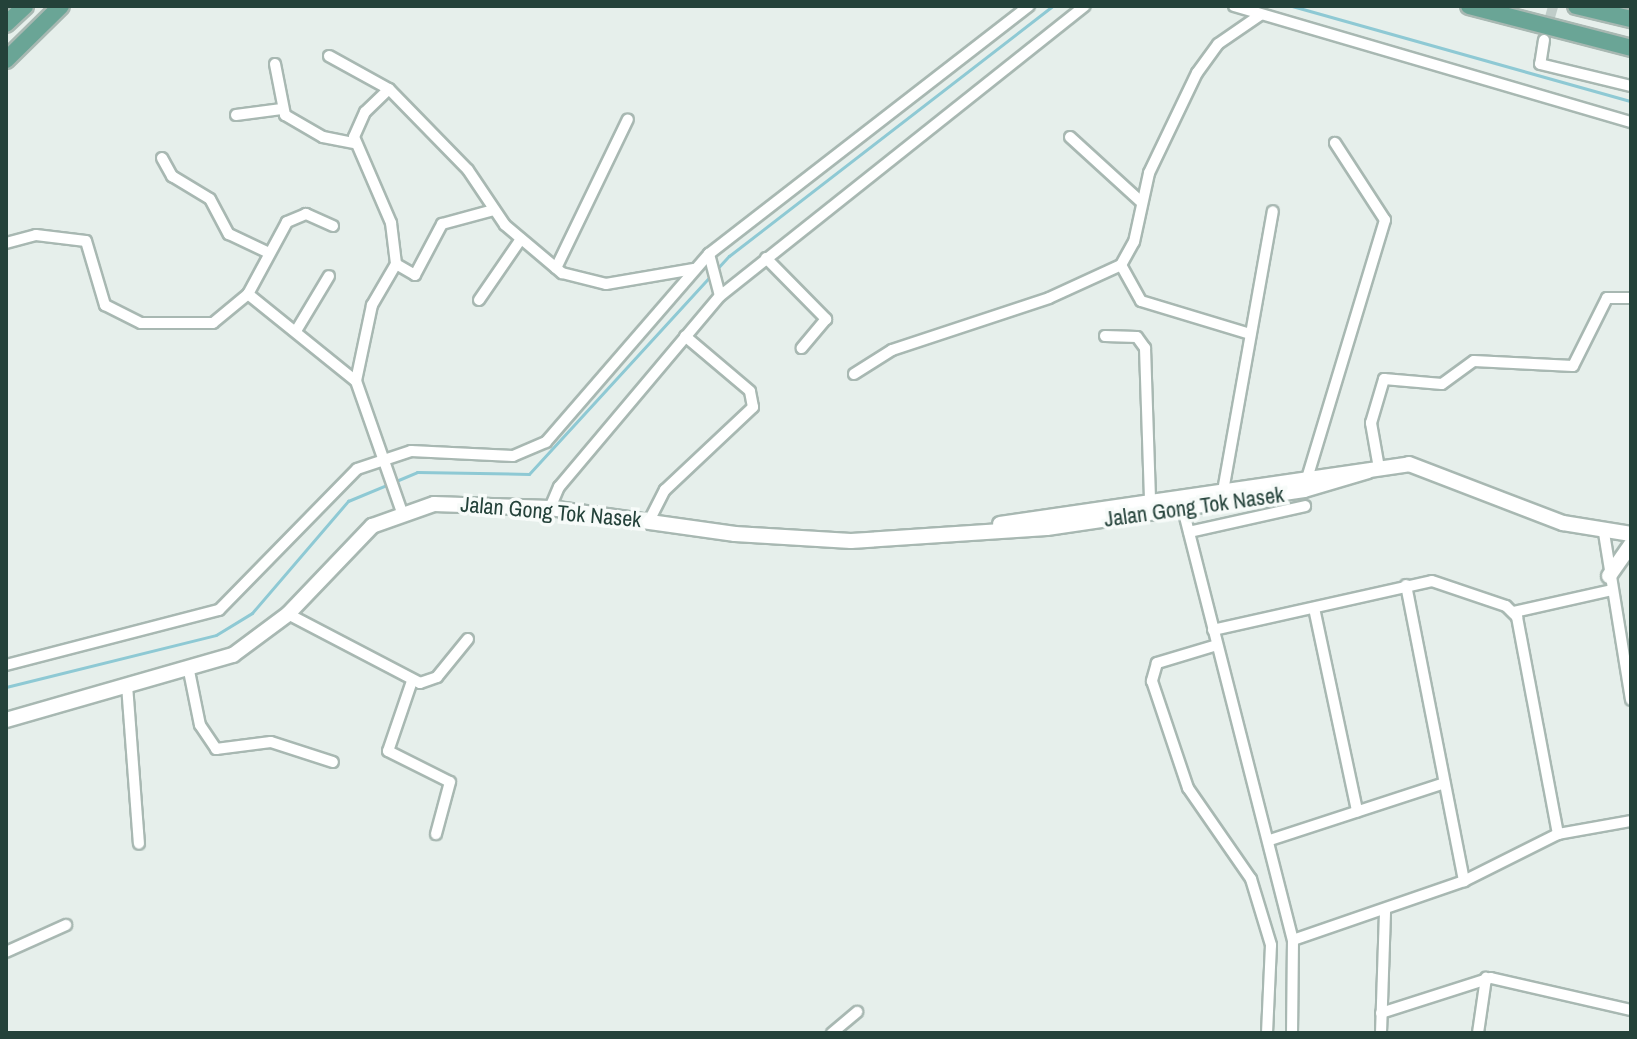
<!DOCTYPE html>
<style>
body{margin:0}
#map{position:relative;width:1637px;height:1039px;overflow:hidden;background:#e6efeb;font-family:"Archivo Narrow",sans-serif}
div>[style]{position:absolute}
.stream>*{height:3px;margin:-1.5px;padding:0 1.5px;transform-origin:1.5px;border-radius:1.5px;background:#8ec9d4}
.street-tunnel>*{height:10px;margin-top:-5px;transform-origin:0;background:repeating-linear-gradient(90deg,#bfccc8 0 10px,transparent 0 15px)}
.roads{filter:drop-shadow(2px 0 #a8b8b2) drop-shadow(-2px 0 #a8b8b2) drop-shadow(0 2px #a8b8b2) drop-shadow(0 -2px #a8b8b2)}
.street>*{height:10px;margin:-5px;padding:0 5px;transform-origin:5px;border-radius:5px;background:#fff}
.secondary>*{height:14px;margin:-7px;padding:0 7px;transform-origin:7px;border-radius:7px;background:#fff}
.primary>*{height:16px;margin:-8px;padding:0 8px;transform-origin:8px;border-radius:8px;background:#6aa596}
span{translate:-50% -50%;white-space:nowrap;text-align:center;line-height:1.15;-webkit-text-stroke:7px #f7fbf9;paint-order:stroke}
.street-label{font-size:22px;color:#24423a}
.frame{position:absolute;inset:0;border:8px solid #24423a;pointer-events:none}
</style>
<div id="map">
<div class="stream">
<div style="left:1292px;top:6px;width:352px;rotate:15.7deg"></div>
<div style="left:396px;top:481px;width:23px;rotate:-23deg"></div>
<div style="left:417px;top:472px;width:112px;rotate:1deg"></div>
<div style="left:529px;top:474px;width:296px;rotate:-47.5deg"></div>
<div style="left:729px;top:256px;width:408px;rotate:-37.7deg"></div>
<div style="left:6px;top:687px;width:216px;rotate:-13.9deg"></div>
<div style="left:216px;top:635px;width:42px;rotate:-31.4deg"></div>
<div style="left:252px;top:613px;width:148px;rotate:-49.4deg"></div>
<div style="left:348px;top:501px;width:44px;rotate:-22.5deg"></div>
</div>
<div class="street-tunnel">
<div style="left:1546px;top:31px;width:26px;rotate:-74deg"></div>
</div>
<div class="roads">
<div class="street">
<div style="left:1234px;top:6px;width:414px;rotate:16.3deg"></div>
<div style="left:1544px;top:40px;width:24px;rotate:99deg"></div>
<div style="left:1540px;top:64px;width:94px;rotate:13.6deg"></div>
<div style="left:329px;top:56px;width:68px;rotate:28.8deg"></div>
<div style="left:389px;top:89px;width:113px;rotate:45.7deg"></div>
<div style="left:468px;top:170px;width:66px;rotate:56.1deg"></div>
<div style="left:505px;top:225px;width:75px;rotate:40.1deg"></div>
<div style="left:562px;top:273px;width:45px;rotate:14deg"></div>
<div style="left:606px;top:284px;width:89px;rotate:-9.7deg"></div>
<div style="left:275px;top:64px;width:52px;rotate:78.9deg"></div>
<div style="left:285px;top:115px;width:44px;rotate:30.1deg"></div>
<div style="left:323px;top:137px;width:33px;rotate:11deg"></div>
<div style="left:389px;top:89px;width:33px;rotate:136deg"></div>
<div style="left:365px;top:112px;width:27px;rotate:114deg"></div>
<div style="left:354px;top:137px;width:94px;rotate:66.7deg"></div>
<div style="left:391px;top:223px;width:41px;rotate:83deg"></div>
<div style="left:396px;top:264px;width:48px;rotate:120.3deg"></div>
<div style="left:372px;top:305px;width:78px;rotate:101.9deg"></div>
<div style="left:356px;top:381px;width:139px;rotate:70.7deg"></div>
<div style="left:236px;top:115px;width:46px;rotate:-7.4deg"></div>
<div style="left:1070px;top:137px;width:95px;rotate:42.4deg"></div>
<div style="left:162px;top:158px;width:21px;rotate:61deg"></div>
<div style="left:172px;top:176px;width:44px;rotate:31.2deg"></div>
<div style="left:210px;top:199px;width:40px;rotate:62deg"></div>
<div style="left:229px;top:234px;width:42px;rotate:25.3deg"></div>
<div style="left:333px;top:226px;width:30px;rotate:-156deg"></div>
<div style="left:306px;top:214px;width:21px;rotate:157deg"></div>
<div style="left:287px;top:222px;width:82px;rotate:118.4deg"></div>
<div style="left:248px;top:294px;width:139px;rotate:38.9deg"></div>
<div style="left:6px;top:243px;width:31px;rotate:-15deg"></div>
<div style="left:36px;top:235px;width:50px;rotate:6.8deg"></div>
<div style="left:86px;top:241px;width:67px;rotate:73.5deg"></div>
<div style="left:105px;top:305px;width:40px;rotate:26.6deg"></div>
<div style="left:141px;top:323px;width:72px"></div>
<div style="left:213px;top:323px;width:45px;rotate:-39.6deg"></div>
<div style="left:709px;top:254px;width:43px;rotate:75.3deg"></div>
<div style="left:766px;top:258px;width:86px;rotate:45.5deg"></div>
<div style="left:826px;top:319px;width:38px;rotate:130deg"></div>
<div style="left:396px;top:264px;width:22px;rotate:30deg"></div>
<div style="left:415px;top:275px;width:58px;rotate:-62.1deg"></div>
<div style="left:442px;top:224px;width:54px;rotate:-15.1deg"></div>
<div style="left:1121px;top:265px;width:41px;rotate:60.9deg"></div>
<div style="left:1141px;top:301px;width:114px;rotate:16.8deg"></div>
<div style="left:556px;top:268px;width:165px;rotate:-64.2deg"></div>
<div style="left:479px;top:300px;width:74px;rotate:-55.5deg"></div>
<div style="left:296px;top:331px;width:64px;rotate:-59deg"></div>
<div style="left:1105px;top:336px;width:32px;rotate:2deg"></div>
<div style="left:1137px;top:337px;width:14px;rotate:54deg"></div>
<div style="left:1145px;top:348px;width:153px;rotate:88.1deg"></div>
<div style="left:854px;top:374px;width:45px;rotate:-32.3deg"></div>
<div style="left:892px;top:350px;width:165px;rotate:-18.3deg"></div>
<div style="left:1049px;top:298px;width:79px;rotate:-24.6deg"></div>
<div style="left:1121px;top:265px;width:26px;rotate:-61deg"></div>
<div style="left:1134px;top:242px;width:71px;rotate:-77.7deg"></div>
<div style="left:1149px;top:173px;width:111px;rotate:-64.4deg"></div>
<div style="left:1197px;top:73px;width:36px;rotate:-54deg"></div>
<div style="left:1218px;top:44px;width:51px;rotate:-34.6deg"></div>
<div style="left:1379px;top:468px;width:46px;rotate:-100.1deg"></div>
<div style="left:1371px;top:423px;width:46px;rotate:-73.5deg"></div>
<div style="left:1384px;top:379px;width:58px;rotate:4.9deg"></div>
<div style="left:1442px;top:384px;width:39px;rotate:-36deg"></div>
<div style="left:1474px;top:361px;width:99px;rotate:2.9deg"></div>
<div style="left:1573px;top:366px;width:76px;rotate:-63.4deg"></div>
<div style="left:1607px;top:298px;width:24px"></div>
<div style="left:1305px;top:485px;width:277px;rotate:-73.2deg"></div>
<div style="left:1385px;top:220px;width:92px;rotate:-123deg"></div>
<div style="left:1223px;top:491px;width:284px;rotate:-79.9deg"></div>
<div style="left:550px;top:508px;width:23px;rotate:-67deg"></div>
<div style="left:559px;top:487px;width:250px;rotate:-49.9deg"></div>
<div style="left:720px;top:296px;width:466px;rotate:-38.5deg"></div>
<div style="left:1183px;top:509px;width:445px;rotate:75.7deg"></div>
<div style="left:1293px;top:940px;width:93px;rotate:90.6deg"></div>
<div style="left:649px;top:521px;width:35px;rotate:-63deg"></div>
<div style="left:665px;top:490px;width:121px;rotate:-43.3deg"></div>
<div style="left:753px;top:407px;width:16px;rotate:-101deg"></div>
<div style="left:750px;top:391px;width:85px;rotate:-139.8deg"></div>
<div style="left:1189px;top:532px;width:119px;rotate:-12.6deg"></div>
<div style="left:1604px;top:533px;width:169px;rotate:80.8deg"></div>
<div style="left:1406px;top:585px;width:302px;rotate:78.9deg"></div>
<div style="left:1314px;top:608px;width:208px;rotate:78deg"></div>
<div style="left:1514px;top:612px;width:100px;rotate:-12.7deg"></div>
<div style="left:288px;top:614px;width:149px;rotate:27.6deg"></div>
<div style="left:420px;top:683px;width:18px;rotate:-19deg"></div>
<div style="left:437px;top:677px;width:49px;rotate:-50.8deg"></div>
<div style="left:1213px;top:630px;width:224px;rotate:-12.6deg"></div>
<div style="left:1432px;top:581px;width:78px;rotate:18.7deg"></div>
<div style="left:1506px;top:606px;width:16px;rotate:45deg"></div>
<div style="left:1517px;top:617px;width:221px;rotate:79.3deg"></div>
<div style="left:1217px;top:645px;width:63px;rotate:163.3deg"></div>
<div style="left:1157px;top:663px;width:19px;rotate:106deg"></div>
<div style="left:1152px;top:681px;width:113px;rotate:71.4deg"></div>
<div style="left:1188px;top:788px;width:111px;rotate:55.3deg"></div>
<div style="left:1251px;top:879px;width:69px;rotate:73.1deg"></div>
<div style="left:1271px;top:945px;width:88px;rotate:92.6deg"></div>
<div style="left:6px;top:665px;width:220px;rotate:-14.5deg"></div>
<div style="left:219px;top:610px;width:197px;rotate:-45.6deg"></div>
<div style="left:357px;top:469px;width:57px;rotate:-18.4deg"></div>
<div style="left:411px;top:451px;width:102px;rotate:2.8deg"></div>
<div style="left:513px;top:456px;width:36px;rotate:-23deg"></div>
<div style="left:546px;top:442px;width:249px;rotate:-49.1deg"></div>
<div style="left:709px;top:254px;width:405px;rotate:-37.8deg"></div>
<div style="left:189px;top:671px;width:55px;rotate:78.5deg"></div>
<div style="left:200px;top:725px;width:29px;rotate:56deg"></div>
<div style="left:216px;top:749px;width:55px;rotate:-7.3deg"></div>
<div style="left:271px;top:742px;width:65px;rotate:17.9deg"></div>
<div style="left:412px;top:681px;width:74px;rotate:108.9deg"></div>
<div style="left:388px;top:751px;width:69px;rotate:26.6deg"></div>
<div style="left:450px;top:782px;width:54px;rotate:105.1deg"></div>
<div style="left:127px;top:685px;width:159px;rotate:85.7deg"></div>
<div style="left:1270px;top:840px;width:183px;rotate:-18.1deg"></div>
<div style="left:1293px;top:940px;width:181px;rotate:-19deg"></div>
<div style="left:1464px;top:881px;width:105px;rotate:-26.6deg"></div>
<div style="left:1558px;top:834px;width:74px;rotate:-10.1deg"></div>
<div style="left:6px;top:952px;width:66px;rotate:-24.2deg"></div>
<div style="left:1381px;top:1013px;width:115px;rotate:-17.7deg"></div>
<div style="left:1491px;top:978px;width:144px;rotate:12.9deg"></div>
<div style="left:832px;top:1033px;width:33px;rotate:-40deg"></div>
<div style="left:1381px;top:1033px;width:122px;rotate:-88.1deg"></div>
<div style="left:1478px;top:1033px;width:56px;rotate:-81.7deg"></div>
</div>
<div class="secondary">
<div style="left:1000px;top:524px;width:413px;rotate:-8.3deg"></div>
<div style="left:1409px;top:464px;width:165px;rotate:21deg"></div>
<div style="left:1563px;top:523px;width:69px;rotate:9.2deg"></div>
<div style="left:1609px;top:576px;width:38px;rotate:-55deg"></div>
<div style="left:6px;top:720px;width:236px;rotate:-16deg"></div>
<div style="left:233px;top:655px;width:69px;rotate:-36.7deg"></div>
<div style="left:288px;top:614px;width:122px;rotate:-46.3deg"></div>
<div style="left:372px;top:526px;width:66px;rotate:-19.5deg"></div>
<div style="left:434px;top:504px;width:116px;rotate:2deg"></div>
<div style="left:550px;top:508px;width:187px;rotate:8deg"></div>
<div style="left:735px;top:534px;width:116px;rotate:3.5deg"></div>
<div style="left:851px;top:541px;width:196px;rotate:-3.8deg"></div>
<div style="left:1047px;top:528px;width:260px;rotate:-8.4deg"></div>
<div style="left:1304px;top:490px;width:67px;rotate:-16.5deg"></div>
</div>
<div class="primary">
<div style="left:1469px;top:6px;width:167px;rotate:14.5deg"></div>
<div style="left:1576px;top:6px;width:57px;rotate:13.3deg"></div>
<div style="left:6px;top:24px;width:26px;rotate:-43deg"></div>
<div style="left:6px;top:60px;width:77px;rotate:-44.5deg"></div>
</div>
</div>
<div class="street-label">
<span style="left:1194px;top:507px;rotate:-8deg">Jalan Gong Tok Nasek</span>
<span style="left:551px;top:512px;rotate:5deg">Jalan Gong Tok Nasek</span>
</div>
<div class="frame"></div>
</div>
